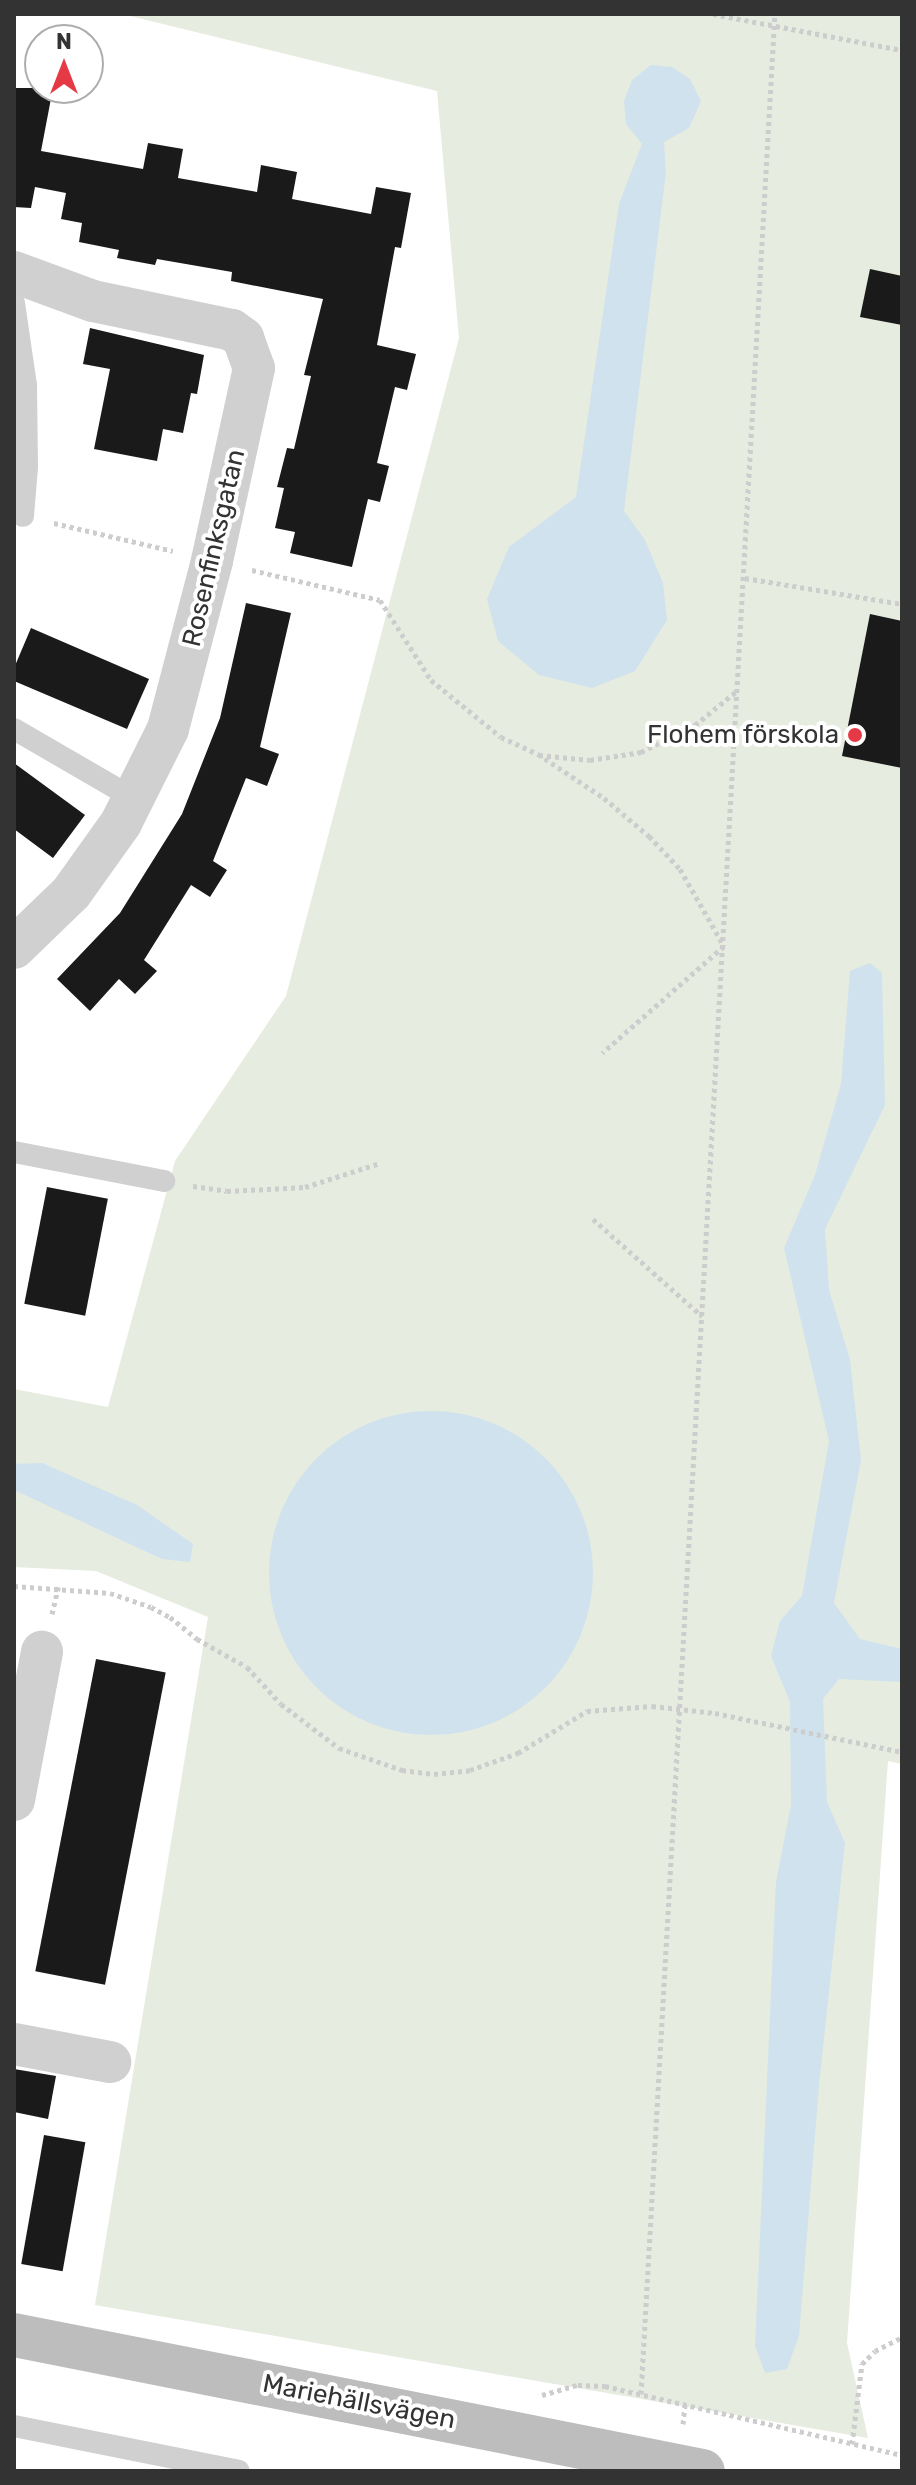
<!DOCTYPE html>
<meta charset="utf-8">
<style>
body{margin:0}
#map{position:relative;width:916px;height:2485px;overflow:hidden;background:#fff;font-family:Rubik,sans-serif}
div>[style]{position:absolute}
.green>*{inset:0;background:#e6ecdf}
.water>*{inset:0;background:#cfe2ee}
.round{border-radius:50%}
.building>*{inset:0;background:#1a1a1a;transform-origin:0 0}
.path>*{height:5px;margin-top:-2.5px;transform-origin:0;background:repeating-linear-gradient(90deg,#cdcdcd 0 4px,transparent 0 8px)}
.lane>*{height:22px;margin:-11px;padding:0 11px;transform-origin:11px;border-radius:11px;background:#d0d0d0}
.street>*{height:42px;margin:-21px;padding:0 21px;transform-origin:21px;border-radius:21px;background:#d0d0d0}
.secondary>*{height:44px;margin:-22px;padding:0 22px;transform-origin:22px;border-radius:22px;background:#bdbdbd}
.dots>*{width:22px;height:22px;translate:-50% -50%;box-sizing:border-box;border:4px solid #fff;border-radius:50%}
span{translate:-50% -50%;white-space:nowrap;text-align:center;line-height:1.15;-webkit-text-stroke:8px #fff;paint-order:stroke}
.street-label{font-size:26px;color:#333}
.poi-label{font-size:26px;color:#333}
.right{translate:-100% -50%;text-align:right}
.frame{position:absolute;inset:0;border:16px solid #333;pointer-events:none}
.north{position:absolute;left:24px;top:24px;width:80px;height:80px;box-sizing:border-box;background:#fff;border:2px solid #adadad;border-radius:50%;rotate:0deg;font-size:22px;font-weight:700;line-height:32px;text-align:center;color:#333}
.north::after{content:'';display:block;margin:auto;width:28px;height:36px;background:#e63946;clip-path:polygon(50% 0,100% 100%,50% 72%,0 100%)}
</style>
<div id="map">
<div class="green">
<div style="clip-path:polygon(122px 14px,902px 14px,902px 1764px,888px 1761px,847px 2343px,868px 2438px,95px 2305px,208px 1617px,96px 1571px,14px 1567px,14px 1389px,108px 1407px,175px 1161px,286px 996px,459px 338px,437px 91px)"></div>
</div>
<div class="water">
<div style="clip-path:polygon(651px 65px,672px 67px,690px 79px,701px 101px,689px 128px,664px 142px,666px 172px,624px 511px,645px 540px,663px 583px,667px 620px,635px 671px,592px 688px,539px 675px,498px 641px,487px 599px,509px 547px,576px 497px,619px 204px,642px 144px,626px 124px,624px 101px,632px 80px)"></div>
<div style="clip-path:polygon(870px 963px,882px 973px,885px 1105px,825px 1229px,829px 1290px,850px 1360px,861px 1460px,834px 1603px,860px 1639px,902px 1649px,902px 1682px,839px 1679px,823px 1699px,827px 1802px,845px 1843px,819px 2085px,799px 2336px,787px 2369px,765px 2373px,755px 2346px,776px 1882px,791px 1805px,790px 1702px,771px 1656px,780px 1621px,802px 1596px,829px 1441px,784px 1248px,815px 1175px,841px 1084px,850px 971px)"></div>
<div class="round" style="left:269px;top:1411px;width:324px;height:324px"></div>
<div style="clip-path:polygon(42px 1463px,137px 1505px,193px 1544px,190px 1562px,162px 1559px,14px 1490px,14px 1464px)"></div>
</div>
<div class="building">
<div style="clip-path:polygon(14px 88px,53px 88px,41px 151px,143px 169px,148px 143px,183px 149px,178px 178px,257px 192px,261px 165px,297px 172px,292px 199px,371px 214px,376px 187px,411px 193px,401px 248px,395px 247px,377px 345px,416px 354px,407px 390px,395px 387px,377px 463px,389px 466px,380px 502px,368px 499px,352px 567px,290px 553px,295px 532px,275px 528px,284px 488px,277px 487px,287px 448px,294px 449px,311px 376px,304px 375px,323px 299px,231px 281px,232px 272px,157px 259px,155px 265px,117px 258px,119px 250px,79px 242px,82px 223px,61px 219px,66px 193px,35px 187px,31px 208px,14px 207px)"></div>
<div style="clip-path:polygon(870px 269px,902px 276px,902px 325px,860px 317px)"></div>
<div style="clip-path:polygon(90px 328px,204px 355px,197px 394px,191px 393px,183px 433px,163px 429px,157px 461px,94px 449px,110px 369px,83px 364px)"></div>
<div style="clip-path:polygon(246px 603px,291px 613px,260px 747px,279px 754px,267px 786px,246px 778px,213px 861px,227px 870px,210px 897px,191px 885px,144px 960px,157px 971px,135px 994px,119px 979px,90px 1011px,57px 979px,120px 913px,182px 814px,220px 718px)"></div>
<div style="clip-path:polygon(870px 614px,902px 621px,902px 768px,842px 756px)"></div>
<div style="clip-path:polygon(31px 628px,149px 679px,127px 729px,14px 681px,14px 668px)"></div>
<div style="clip-path:polygon(14px 763px,85px 815px,53px 858px,14px 829px)"></div>
<div style="left:47px;top:1187px;width:62px;height:119px;rotate:11deg"></div>
<div style="left:96px;top:1659px;width:71px;height:318px;rotate:11deg"></div>
<div style="clip-path:polygon(14px 2069px,56px 2076px,48px 2119px,14px 2112px)"></div>
<div style="left:44px;top:2135px;width:42px;height:131px;rotate:10deg"></div>
</div>
<div class="path">
<div style="left:713px;top:14px;width:192px;rotate:10.8deg"></div>
<div style="left:54px;top:523px;width:122px;rotate:13.2deg"></div>
<div style="left:252px;top:570px;width:131px;rotate:13.2deg"></div>
<div style="left:380px;top:600px;width:95px;rotate:57.5deg"></div>
<div style="left:431px;top:680px;width:90px;rotate:39.2deg"></div>
<div style="left:501px;top:737px;width:41px;rotate:24.7deg"></div>
<div style="left:538px;top:754px;width:79px;rotate:33.7deg"></div>
<div style="left:604px;top:798px;width:59px;rotate:40.2deg"></div>
<div style="left:649px;top:836px;width:45px;rotate:46.8deg"></div>
<div style="left:680px;top:869px;width:89px;rotate:60.3deg"></div>
<div style="left:724px;top:946px;width:162px;rotate:138.7deg"></div>
<div style="left:745px;top:578px;width:159px;rotate:9.4deg"></div>
<div style="left:539px;top:755px;width:51px;rotate:5.6deg"></div>
<div style="left:590px;top:760px;width:52px;rotate:-8.9deg"></div>
<div style="left:641px;top:752px;width:60px;rotate:-26.6deg"></div>
<div style="left:695px;top:725px;width:55px;rotate:-39.1deg"></div>
<div style="left:193px;top:1186px;width:34px;rotate:8deg"></div>
<div style="left:227px;top:1191px;width:78px;rotate:-2.9deg"></div>
<div style="left:305px;top:1187px;width:76px;rotate:-17.7deg"></div>
<div style="left:593px;top:1219px;width:146px;rotate:41.7deg"></div>
<div style="left:14px;top:1586px;width:96px;rotate:4.2deg"></div>
<div style="left:110px;top:1593px;width:43px;rotate:18.9deg"></div>
<div style="left:151px;top:1607px;width:21px;rotate:28deg"></div>
<div style="left:170px;top:1617px;width:35px;rotate:39deg"></div>
<div style="left:197px;top:1639px;width:57px;rotate:29.2deg"></div>
<div style="left:247px;top:1667px;width:50px;rotate:47.4deg"></div>
<div style="left:281px;top:1704px;width:73px;rotate:37.2deg"></div>
<div style="left:339px;top:1748px;width:67px;rotate:19.2deg"></div>
<div style="left:402px;top:1770px;width:32px;rotate:7deg"></div>
<div style="left:434px;top:1774px;width:36px;rotate:-6deg"></div>
<div style="left:470px;top:1770px;width:51px;rotate:-19.5deg"></div>
<div style="left:518px;top:1753px;width:81px;rotate:-31.3deg"></div>
<div style="left:587px;top:1711px;width:65px;rotate:-4.4deg"></div>
<div style="left:652px;top:1706px;width:63px;rotate:6.3deg"></div>
<div style="left:715px;top:1713px;width:191px;rotate:11.8deg"></div>
<div style="left:52px;top:1614px;width:28px;rotate:-77deg"></div>
<div style="left:641px;top:2394px;width:2384px;rotate:-86.78deg"></div>
<div style="left:542px;top:2395px;width:37px;rotate:-16deg"></div>
<div style="left:578px;top:2385px;width:27px;rotate:2deg"></div>
<div style="left:605px;top:2386px;width:305px;rotate:13.1deg"></div>
<div style="left:683px;top:2424px;width:19px;rotate:-84deg"></div>
<div style="left:852px;top:2444px;width:81px;rotate:-82.9deg"></div>
<div style="left:862px;top:2364px;width:18px;rotate:-45deg"></div>
<div style="left:875px;top:2351px;width:30px;rotate:-27deg"></div>
</div>
<div class="lane">
<div style="left:14px;top:303px;width:83px;rotate:81.7deg"></div>
<div style="left:26px;top:385px;width:82px;rotate:89.3deg"></div>
<div style="left:27px;top:467px;width:49px;rotate:94.7deg"></div>
<div style="left:14px;top:729px;width:138px;rotate:30.1deg"></div>
<div style="left:14px;top:1152px;width:153px;rotate:10.9deg"></div>
<div style="left:14px;top:2426px;width:229px;rotate:11.3deg"></div>
</div>
<div class="street">
<div style="left:14px;top:272px;width:84px;rotate:20.2deg"></div>
<div style="left:93px;top:301px;width:142px;rotate:11.8deg"></div>
<div style="left:232px;top:330px;width:14px;rotate:36deg"></div>
<div style="left:243px;top:338px;width:32px;rotate:70deg"></div>
<div style="left:254px;top:368px;width:198px;rotate:102.3deg"></div>
<div style="left:212px;top:561px;width:174px;rotate:104.7deg"></div>
<div style="left:168px;top:729px;width:105px;rotate:116.6deg"></div>
<div style="left:121px;top:823px;width:86px;rotate:125.5deg"></div>
<div style="left:71px;top:893px;width:79px;rotate:136deg"></div>
<div style="left:14px;top:1800px;width:151px;rotate:-79.3deg"></div>
<div style="left:14px;top:2044px;width:98px;rotate:10.6deg"></div>
</div>
<div class="secondary">
<div style="left:14px;top:2335px;width:702px;rotate:11.17deg"></div>
</div>
<div class="dots">
<div style="left:855px;top:735px;background:#e63946"></div>
</div>
<div class="street-label">
<span style="left:214px;top:548px;rotate:-77deg">Rosenfinksgatan</span>
<span style="left:359px;top:2402px;rotate:11deg">Mariehällsvägen</span>
</div>
<div class="poi-label">
<span class="right" style="left:839px;top:735px">Flohem förskola</span>
</div>
<div class="frame"></div>
<div class="north">N</div>
</div>
